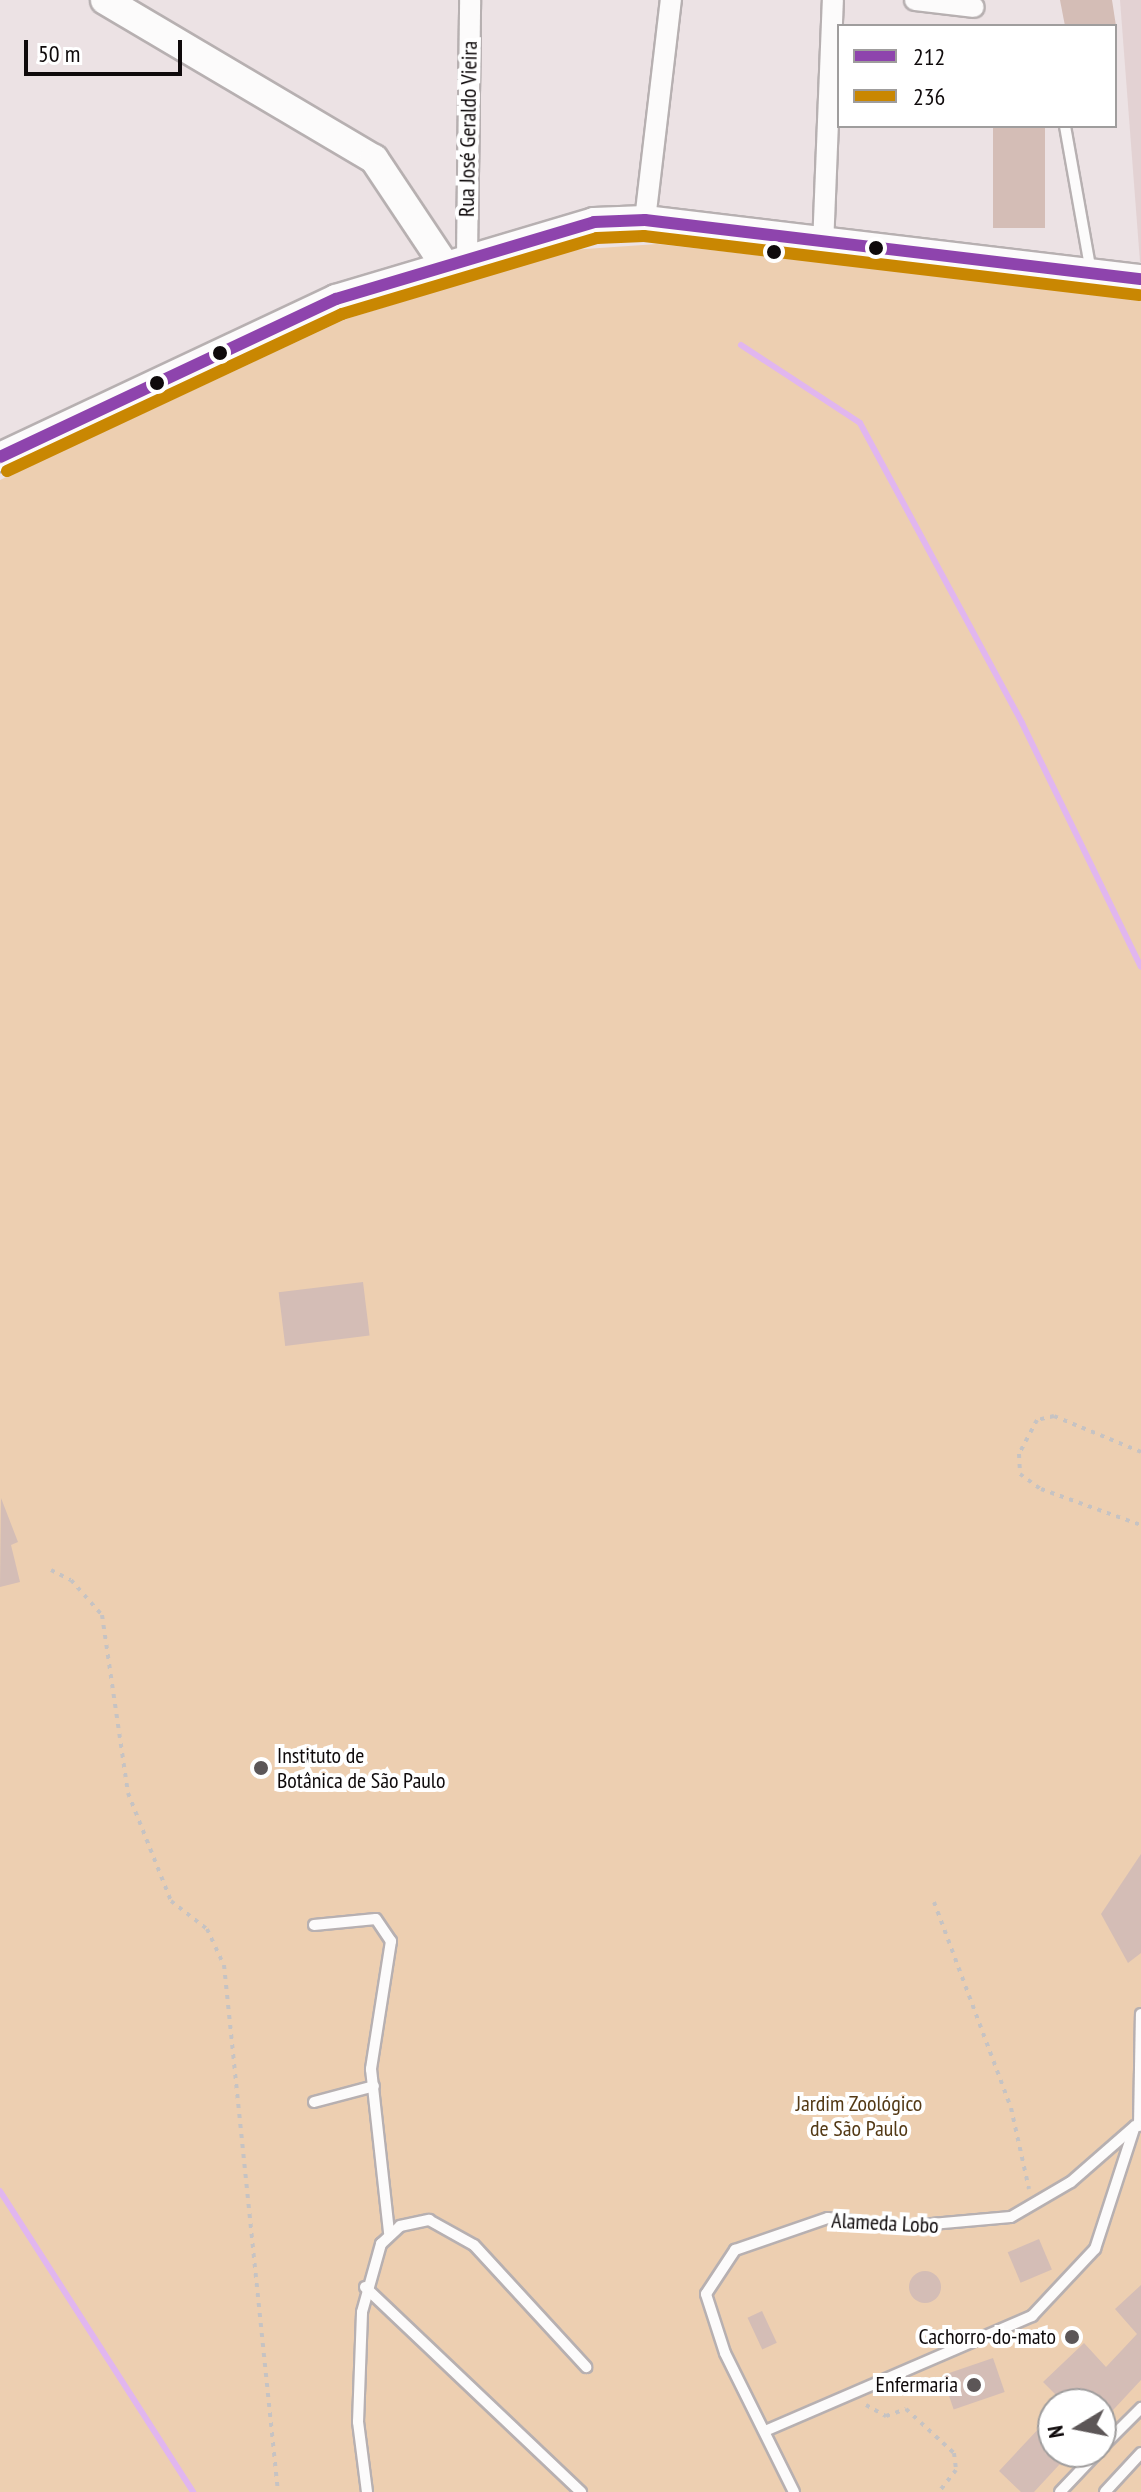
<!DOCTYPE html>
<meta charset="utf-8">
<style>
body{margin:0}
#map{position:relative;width:1141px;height:2492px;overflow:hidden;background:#ece2e4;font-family:"PT Sans Narrow",sans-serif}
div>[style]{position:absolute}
.built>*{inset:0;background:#e3d2d3}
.green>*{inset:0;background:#edcfb1}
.stream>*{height:6px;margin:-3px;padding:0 3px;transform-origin:3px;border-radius:3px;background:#e1b6ef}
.building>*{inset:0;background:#d4bdb6;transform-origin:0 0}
.round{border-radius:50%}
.path>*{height:4px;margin-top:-2px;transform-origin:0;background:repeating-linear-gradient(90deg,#c6c3c3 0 4px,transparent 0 10px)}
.roads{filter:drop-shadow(2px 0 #b7b0b1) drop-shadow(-2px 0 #b7b0b1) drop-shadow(0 2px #b7b0b1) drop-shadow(0 -2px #b7b0b1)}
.service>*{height:10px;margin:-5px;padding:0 5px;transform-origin:5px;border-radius:5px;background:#fcfbfb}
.minor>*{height:20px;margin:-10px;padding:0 10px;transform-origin:10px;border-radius:10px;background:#fcfbfb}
.secondary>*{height:28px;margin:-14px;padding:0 14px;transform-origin:14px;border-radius:14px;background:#fcfbfb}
.bus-1>*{height:12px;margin:-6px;padding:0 6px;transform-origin:6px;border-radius:6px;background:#8e44ad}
.bus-2>*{height:12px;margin:-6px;padding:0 6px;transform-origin:6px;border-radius:6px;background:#c98702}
.dots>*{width:22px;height:22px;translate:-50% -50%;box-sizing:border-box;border:4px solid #fff;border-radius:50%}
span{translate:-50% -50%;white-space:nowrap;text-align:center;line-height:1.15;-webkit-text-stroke:8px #fff;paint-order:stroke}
.street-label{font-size:22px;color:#0f0a0b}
.poi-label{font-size:22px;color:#0f0a0b}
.left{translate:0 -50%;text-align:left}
.right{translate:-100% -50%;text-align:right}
.park-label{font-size:22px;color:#533915}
.legend{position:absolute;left:837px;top:24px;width:280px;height:104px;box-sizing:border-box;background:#fff;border:2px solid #9f9d9d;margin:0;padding:10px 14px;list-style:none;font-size:24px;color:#0f0a0b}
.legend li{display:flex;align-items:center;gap:16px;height:40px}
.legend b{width:40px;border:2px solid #9f9d9d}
.north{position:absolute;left:1037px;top:2388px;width:80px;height:80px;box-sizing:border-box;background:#fff;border:2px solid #9f9d9d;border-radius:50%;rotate:260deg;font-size:22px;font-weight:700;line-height:32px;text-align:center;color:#0f0a0b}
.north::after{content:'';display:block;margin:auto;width:28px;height:36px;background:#5c5657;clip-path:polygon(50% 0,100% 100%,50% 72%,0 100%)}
.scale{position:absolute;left:24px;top:40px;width:158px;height:36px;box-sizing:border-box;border:4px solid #0f0a0b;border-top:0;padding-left:10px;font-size:24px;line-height:28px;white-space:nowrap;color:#0f0a0b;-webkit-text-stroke:6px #fff;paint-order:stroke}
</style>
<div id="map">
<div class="built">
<div style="clip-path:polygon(1120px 0,1141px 0,1141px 262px,1140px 262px)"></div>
</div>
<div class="green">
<div style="clip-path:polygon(evenodd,657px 244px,1141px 298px,1141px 2492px,0 2492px,0 480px,346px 319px,571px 250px,657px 244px,1053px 2404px,1101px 2404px,1101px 2452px,1053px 2452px,1053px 2404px)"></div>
</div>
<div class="stream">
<div style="left:741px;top:345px;width:142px;rotate:33.2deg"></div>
<div style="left:860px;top:423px;width:341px;rotate:61.6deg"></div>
<div style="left:1022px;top:723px;width:271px;rotate:64deg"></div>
<div style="left:0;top:2191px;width:358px;rotate:57.3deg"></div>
</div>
<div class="building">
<div style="clip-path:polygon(1060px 0,1112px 0,1116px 26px,1065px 26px)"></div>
<div style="left:993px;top:126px;width:52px;height:102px"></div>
<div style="left:363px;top:1282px;width:54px;height:85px;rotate:83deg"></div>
<div style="clip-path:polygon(1px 1498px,18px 1542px,11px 1545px,20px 1582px,0 1587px)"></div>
<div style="clip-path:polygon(1141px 1854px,1141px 1953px,1128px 1963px,1101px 1914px)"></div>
<div style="left:1039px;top:2239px;width:33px;height:34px;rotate:67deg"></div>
<div class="round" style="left:909px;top:2271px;width:32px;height:32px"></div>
<div style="clip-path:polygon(1141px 2285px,1141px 2380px,1101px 2423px,1101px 2404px,1065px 2404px,1043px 2382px,1084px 2343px,1106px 2367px,1137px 2334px,1115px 2309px)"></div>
<div style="left:762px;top:2311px;width:35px;height:16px;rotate:65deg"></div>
<div style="left:993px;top:2358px;width:36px;height:54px;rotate:71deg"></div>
<div style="clip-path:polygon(1042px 2425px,1053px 2436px,1053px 2452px,1071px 2452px,1034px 2492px,1021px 2492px,999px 2471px)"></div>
</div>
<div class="path">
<div style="left:1141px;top:1452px;width:94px;rotate:-157.5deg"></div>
<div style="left:1054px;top:1416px;width:17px;rotate:167deg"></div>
<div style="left:1037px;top:1420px;width:38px;rotate:118deg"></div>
<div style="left:1019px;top:1454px;width:20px;rotate:87deg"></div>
<div style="left:1020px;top:1474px;width:26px;rotate:36deg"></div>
<div style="left:1041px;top:1489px;width:106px;rotate:19.8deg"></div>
<div style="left:51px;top:1570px;width:22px;rotate:27deg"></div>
<div style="left:71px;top:1580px;width:47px;rotate:48.5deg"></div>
<div style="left:102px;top:1615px;width:180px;rotate:81.7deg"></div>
<div style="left:128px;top:1793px;width:116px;rotate:68.3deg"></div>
<div style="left:171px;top:1901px;width:46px;rotate:37.9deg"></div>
<div style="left:207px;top:1929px;width:40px;rotate:65deg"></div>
<div style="left:224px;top:1965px;width:530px;rotate:84.15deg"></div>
<div style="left:934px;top:1902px;width:220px;rotate:69.5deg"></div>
<div style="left:1011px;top:2108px;width:83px;rotate:77.5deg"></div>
<div style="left:866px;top:2405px;width:23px;rotate:29deg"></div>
<div style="left:886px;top:2416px;width:21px;rotate:-19deg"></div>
<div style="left:906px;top:2409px;width:65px;rotate:42.5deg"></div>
<div style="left:954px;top:2453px;width:17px;rotate:83deg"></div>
<div style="left:956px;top:2470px;width:28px;rotate:128deg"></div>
</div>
<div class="roads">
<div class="service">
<div style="left:1065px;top:126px;width:148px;rotate:79.9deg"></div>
<div style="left:314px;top:1925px;width:62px;rotate:-5.5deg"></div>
<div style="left:376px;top:1919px;width:27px;rotate:56deg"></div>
<div style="left:391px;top:1941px;width:130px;rotate:98.9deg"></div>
<div style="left:371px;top:2069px;width:165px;rotate:83.7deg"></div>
<div style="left:314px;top:2102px;width:62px;rotate:-14.9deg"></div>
<div style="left:1139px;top:2126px;width:112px;rotate:-89deg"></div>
<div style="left:365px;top:2287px;width:298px;rotate:43.5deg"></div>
<div style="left:765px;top:2431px;width:291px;rotate:-23.3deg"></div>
<div style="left:1032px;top:2316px;width:92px;rotate:-46.8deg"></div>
<div style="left:1095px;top:2249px;width:129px;rotate:-72deg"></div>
<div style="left:1101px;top:2448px;width:57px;rotate:-45deg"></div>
<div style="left:367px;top:2492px;width:71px;rotate:-97.3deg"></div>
<div style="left:358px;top:2422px;width:110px;rotate:-87.9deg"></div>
<div style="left:362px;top:2312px;width:71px;rotate:-74.4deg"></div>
<div style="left:381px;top:2244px;width:26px;rotate:-43deg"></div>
<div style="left:400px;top:2226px;width:30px;rotate:-12deg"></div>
<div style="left:429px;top:2220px;width:51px;rotate:29.1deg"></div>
<div style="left:474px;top:2245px;width:166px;rotate:47.4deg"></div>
<div style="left:794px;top:2492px;width:155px;rotate:-116.4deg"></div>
<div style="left:725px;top:2353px;width:62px;rotate:-107.9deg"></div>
<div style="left:706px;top:2294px;width:53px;rotate:-56.6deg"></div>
<div style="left:735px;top:2250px;width:98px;rotate:-19deg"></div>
<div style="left:828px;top:2218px;width:71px;rotate:7.3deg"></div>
<div style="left:898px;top:2227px;width:113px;rotate:-5.1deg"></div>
<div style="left:1011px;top:2217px;width:69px;rotate:-30.3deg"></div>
<div style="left:1071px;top:2182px;width:85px;rotate:-41.2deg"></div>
<div style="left:1060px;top:2492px;width:55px;rotate:-46.5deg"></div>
<div style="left:1105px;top:2492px;width:53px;rotate:-47.3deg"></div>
</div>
<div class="minor">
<div style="left:915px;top:0;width:59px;rotate:6.8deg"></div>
<div style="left:645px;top:220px;width:222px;rotate:-83.3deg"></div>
<div style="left:823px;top:246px;width:246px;rotate:-87.7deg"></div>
<div style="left:467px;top:258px;width:258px;rotate:-89.3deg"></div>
</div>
<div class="secondary">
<div style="left:105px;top:0;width:312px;rotate:30.6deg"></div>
<div style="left:374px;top:159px;width:126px;rotate:56.3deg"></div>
<div style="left:0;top:457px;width:371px;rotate:-25.2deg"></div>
<div style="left:336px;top:299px;width:269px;rotate:-16.6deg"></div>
<div style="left:594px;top:222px;width:51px;rotate:-2.2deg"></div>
<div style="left:645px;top:220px;width:499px;rotate:6.8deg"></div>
</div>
</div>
<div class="bus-1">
<div style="left:0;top:457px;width:371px;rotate:-25.2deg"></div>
<div style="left:336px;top:299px;width:269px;rotate:-16.6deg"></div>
<div style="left:594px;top:222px;width:51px;rotate:-2.2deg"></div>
<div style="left:645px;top:220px;width:499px;rotate:6.8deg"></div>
</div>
<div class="bus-2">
<div style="left:7px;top:471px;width:370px;rotate:-25.1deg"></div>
<div style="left:342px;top:314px;width:266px;rotate:-16.6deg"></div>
<div style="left:597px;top:238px;width:47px;rotate:-2.4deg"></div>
<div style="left:644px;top:236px;width:499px;rotate:6.8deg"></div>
</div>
<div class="dots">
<div style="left:876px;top:248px;background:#0f0a0b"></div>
<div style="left:774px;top:252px;background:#0f0a0b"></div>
<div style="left:220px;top:353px;background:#0f0a0b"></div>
<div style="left:157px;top:383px;background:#0f0a0b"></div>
<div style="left:261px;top:1768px;background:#5c5657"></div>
<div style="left:1072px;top:2337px;background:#5c5657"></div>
<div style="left:974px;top:2385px;background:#5c5657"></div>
</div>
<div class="street-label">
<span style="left:468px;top:129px;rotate:-89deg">Rua José Geraldo Vieira</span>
<span style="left:885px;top:2223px;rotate:3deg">Alameda Lobo</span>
</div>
<div class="poi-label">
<span class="left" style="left:277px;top:1768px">Instituto de<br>Botânica de São Paulo</span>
<span class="right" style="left:1056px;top:2337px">Cachorro-do-mato</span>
<span class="right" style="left:958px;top:2385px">Enfermaria</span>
</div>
<div class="park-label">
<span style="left:859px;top:2116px">Jardim Zoológico<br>de São Paulo</span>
</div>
<ul class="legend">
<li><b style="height:10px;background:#8e44ad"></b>212</li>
<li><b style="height:10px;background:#c98702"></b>236</li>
</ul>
<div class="north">N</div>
<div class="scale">50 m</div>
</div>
